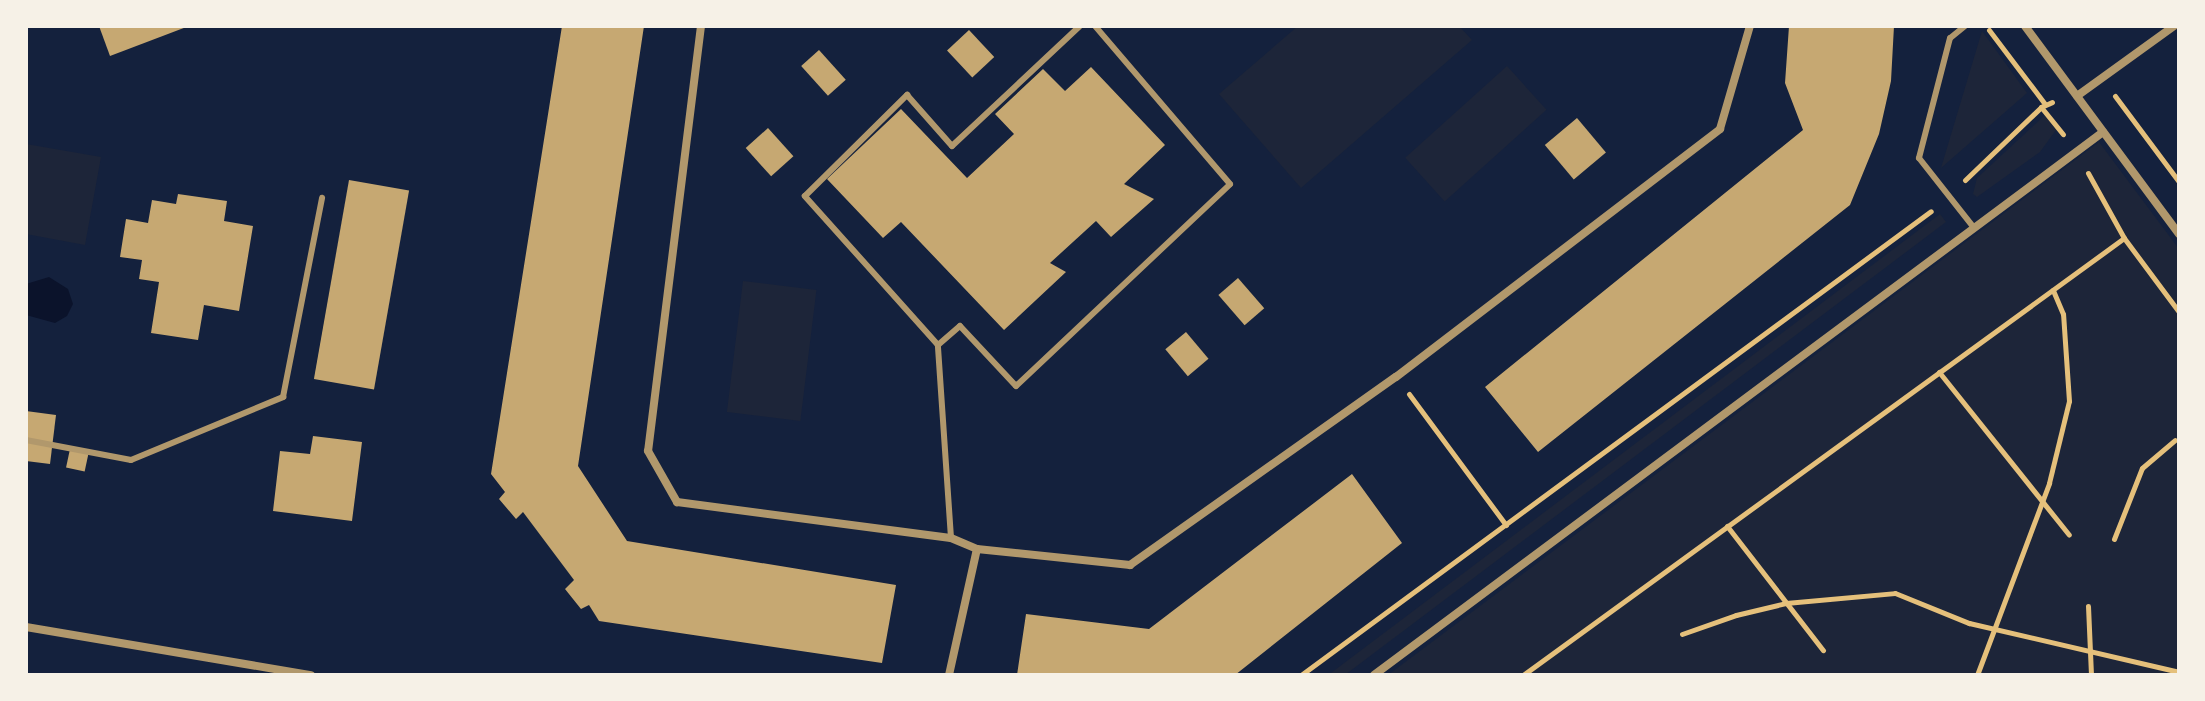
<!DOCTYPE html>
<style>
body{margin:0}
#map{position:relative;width:2205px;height:701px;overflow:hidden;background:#14213d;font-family:Rubik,sans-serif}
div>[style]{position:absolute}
.green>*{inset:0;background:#1d2539;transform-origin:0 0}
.water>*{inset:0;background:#0b132b}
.building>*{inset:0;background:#c6a872;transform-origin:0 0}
.path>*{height:5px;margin:-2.5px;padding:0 2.5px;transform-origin:2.5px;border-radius:2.5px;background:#e5c07b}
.service>*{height:6px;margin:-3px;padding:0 3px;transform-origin:3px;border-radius:3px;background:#b1986c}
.minor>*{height:8px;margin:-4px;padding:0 4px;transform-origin:4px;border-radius:4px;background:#b1986c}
span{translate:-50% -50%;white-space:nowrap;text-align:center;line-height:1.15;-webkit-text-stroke:8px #f6f1e7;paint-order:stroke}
.frame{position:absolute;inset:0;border:28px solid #f6f1e7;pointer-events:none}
</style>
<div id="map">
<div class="green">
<div style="clip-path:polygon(1298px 26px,1459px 26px,1472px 40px,1301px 188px,1219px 94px)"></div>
<div style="clip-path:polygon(1982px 31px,2027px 93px,1941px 168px)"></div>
<div style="left:1507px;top:66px;width:59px;height:137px;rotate:48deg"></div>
<div style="clip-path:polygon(2045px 115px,2056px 130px,2040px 152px,1977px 197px,1973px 194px,1977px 178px)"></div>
<div style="clip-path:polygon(2099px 142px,2179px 249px,2179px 675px,1388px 675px)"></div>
<div style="clip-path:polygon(26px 144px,101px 157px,85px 245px,26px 234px)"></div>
<div style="left:1940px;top:214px;width:10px;height:778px;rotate:53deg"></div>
<div style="left:743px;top:281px;width:74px;height:132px;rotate:7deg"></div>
</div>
<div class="water">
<div style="clip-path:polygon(49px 277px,68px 289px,73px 304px,67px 316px,55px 323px,26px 315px,26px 284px)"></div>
</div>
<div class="building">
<div style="clip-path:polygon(99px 26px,189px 26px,110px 56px)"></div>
<div style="clip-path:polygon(562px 26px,644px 26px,578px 466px,627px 541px,896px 585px,882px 663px,599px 621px,589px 605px,581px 609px,565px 589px,574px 580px,523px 512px,516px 519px,499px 499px,505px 492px,491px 474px)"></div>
<div style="clip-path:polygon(1789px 26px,1894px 26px,1891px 81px,1879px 134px,1850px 205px,1538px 452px,1485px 387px,1803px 130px,1785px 83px)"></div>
<div style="left:969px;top:30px;width:37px;height:30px;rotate:47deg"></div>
<div style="left:819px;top:50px;width:40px;height:24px;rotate:48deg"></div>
<div style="clip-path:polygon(1091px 67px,1165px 145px,1124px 184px,1154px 199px,1111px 237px,1096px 221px,1050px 263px,1066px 272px,1004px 330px,901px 222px,883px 238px,827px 179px,901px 109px,967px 178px,1014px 134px,995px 114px,1043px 69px,1065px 91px)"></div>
<div style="left:1577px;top:118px;width:45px;height:42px;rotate:50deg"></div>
<div style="left:768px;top:128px;width:38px;height:30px;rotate:48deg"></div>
<div style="left:349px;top:180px;width:61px;height:202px;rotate:10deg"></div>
<div style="clip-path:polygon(178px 194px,227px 201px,224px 221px,253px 226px,239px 311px,204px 305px,198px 340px,151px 333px,159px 282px,139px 279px,142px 260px,120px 257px,126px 219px,148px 223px,152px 200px,176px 204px)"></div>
<div style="left:1238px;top:278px;width:40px;height:26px;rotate:49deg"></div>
<div style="left:1186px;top:332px;width:35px;height:27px;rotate:50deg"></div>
<div style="clip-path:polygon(26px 411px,56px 415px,50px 464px,26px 461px)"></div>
<div style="clip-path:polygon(313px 436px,362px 442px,352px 521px,273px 511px,280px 451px,310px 454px)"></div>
<div style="left:70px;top:449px;width:19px;height:19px;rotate:12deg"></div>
<div style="clip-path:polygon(1352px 474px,1402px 543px,1235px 675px,1017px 675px,1026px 614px,1149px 629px)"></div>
</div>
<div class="path">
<div style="left:1989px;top:30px;width:93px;rotate:52.9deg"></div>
<div style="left:2115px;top:96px;width:107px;rotate:53.3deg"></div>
<div style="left:2041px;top:107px;width:35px;rotate:51deg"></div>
<div style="left:2088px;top:173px;width:74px;rotate:61deg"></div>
<div style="left:1965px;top:180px;width:105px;rotate:-43.8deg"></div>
<div style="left:2041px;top:107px;width:12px;rotate:-24deg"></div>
<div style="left:1939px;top:372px;width:208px;rotate:51.4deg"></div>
<div style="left:1409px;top:394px;width:163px;rotate:53.5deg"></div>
<div style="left:1727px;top:526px;width:157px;rotate:52.3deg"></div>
<div style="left:2114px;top:539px;width:76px;rotate:-68.5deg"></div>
<div style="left:2142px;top:468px;width:43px;rotate:-40.3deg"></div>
<div style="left:2088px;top:606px;width:69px;rotate:87.5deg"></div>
<div style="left:1682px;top:634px;width:57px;rotate:-19.4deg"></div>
<div style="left:1736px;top:615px;width:51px;rotate:-13.5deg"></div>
<div style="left:1786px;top:603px;width:109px;rotate:-5.2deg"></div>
<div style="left:1895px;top:593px;width:80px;rotate:22.1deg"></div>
<div style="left:1969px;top:623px;width:216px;rotate:13.1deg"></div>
<div style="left:1301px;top:675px;width:782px;rotate:-36.37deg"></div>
<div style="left:1523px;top:675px;width:743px;rotate:-36.02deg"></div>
<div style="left:2124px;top:238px;width:92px;rotate:53.4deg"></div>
<div style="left:1977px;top:675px;width:205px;rotate:-69.4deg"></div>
<div style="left:2049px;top:483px;width:84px;rotate:-76.3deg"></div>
<div style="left:2069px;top:401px;width:87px;rotate:-93.9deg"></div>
<div style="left:2063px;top:314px;width:26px;rotate:-113deg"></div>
</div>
<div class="service">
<div style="left:1965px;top:26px;width:19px;rotate:141deg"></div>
<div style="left:1950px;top:38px;width:124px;rotate:104.5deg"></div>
<div style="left:1919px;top:158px;width:89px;rotate:51.8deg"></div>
<div style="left:938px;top:345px;width:29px;rotate:-41deg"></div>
<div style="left:960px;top:326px;width:82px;rotate:47deg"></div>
<div style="left:1016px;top:386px;width:294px;rotate:-43.3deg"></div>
<div style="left:1230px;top:184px;width:208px;rotate:-130.5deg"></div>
<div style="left:26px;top:440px;width:107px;rotate:10.8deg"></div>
<div style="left:131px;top:460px;width:165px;rotate:-22.5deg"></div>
<div style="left:283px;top:397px;width:203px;rotate:-78.9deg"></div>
<div style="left:951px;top:538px;width:193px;rotate:-93.9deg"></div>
<div style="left:938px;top:345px;width:200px;rotate:-131.8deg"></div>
<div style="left:805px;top:196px;width:144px;rotate:-44.7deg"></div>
<div style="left:907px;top:95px;width:68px;rotate:48.6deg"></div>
<div style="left:952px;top:146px;width:175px;rotate:-43.2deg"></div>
</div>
<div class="minor">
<div style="left:701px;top:26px;width:428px;rotate:97.1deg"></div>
<div style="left:648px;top:451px;width:59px;rotate:60.4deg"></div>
<div style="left:677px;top:502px;width:276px;rotate:7.5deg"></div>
<div style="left:951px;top:538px;width:28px;rotate:23deg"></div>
<div style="left:977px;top:549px;width:154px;rotate:6deg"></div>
<div style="left:1130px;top:565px;width:326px;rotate:-35.3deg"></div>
<div style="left:1396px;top:377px;width:408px;rotate:-37.4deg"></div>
<div style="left:1720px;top:129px;width:107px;rotate:-73.8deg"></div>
<div style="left:2025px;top:26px;width:259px;rotate:53.5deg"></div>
<div style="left:2077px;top:96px;width:120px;rotate:-35.8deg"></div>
<div style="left:26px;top:627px;width:289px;rotate:9.6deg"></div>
<div style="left:949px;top:675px;width:129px;rotate:-77.5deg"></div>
<div style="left:1374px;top:675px;width:909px;rotate:-36.68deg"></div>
</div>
<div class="frame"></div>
</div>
